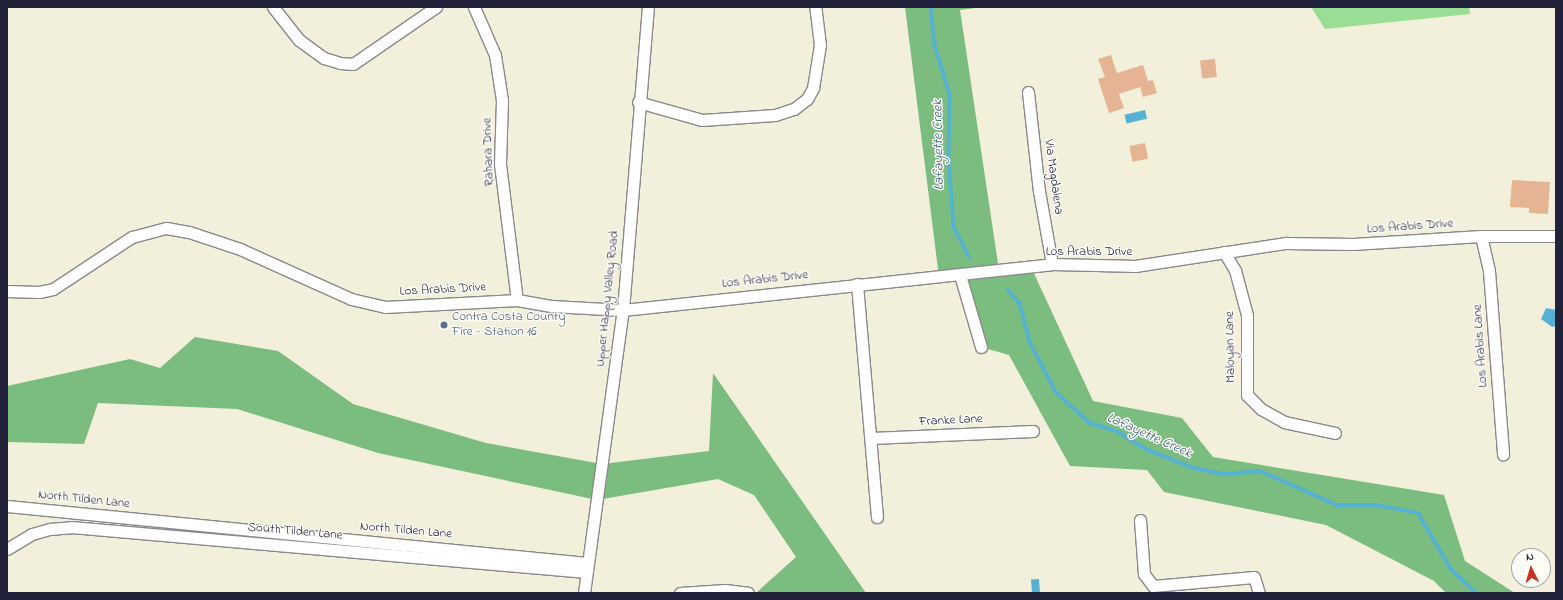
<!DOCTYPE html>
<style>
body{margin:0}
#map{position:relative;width:1563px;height:600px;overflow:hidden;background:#f2efdb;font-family:"Indie Flower",sans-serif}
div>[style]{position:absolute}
.green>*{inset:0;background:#9ade96}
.forest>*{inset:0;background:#7bbd7f}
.water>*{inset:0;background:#55b2d3;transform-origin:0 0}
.stream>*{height:3.5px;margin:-1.75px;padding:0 1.75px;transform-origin:1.75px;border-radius:1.75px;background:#55b2d3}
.building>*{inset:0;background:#e5b492;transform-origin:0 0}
.roads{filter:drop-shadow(1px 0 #8a888b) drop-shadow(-1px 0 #8a888b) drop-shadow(0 1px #8a888b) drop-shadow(0 -1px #8a888b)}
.minor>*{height:11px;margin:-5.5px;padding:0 5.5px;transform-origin:5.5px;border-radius:5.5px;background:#fff}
.dots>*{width:11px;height:11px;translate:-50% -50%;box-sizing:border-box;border:2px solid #fdfcf7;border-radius:50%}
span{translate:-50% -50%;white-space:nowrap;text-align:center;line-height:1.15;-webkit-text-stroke:3px #fdfcf7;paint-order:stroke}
.street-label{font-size:13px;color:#22223b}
.service-label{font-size:13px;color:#4e5e75}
.left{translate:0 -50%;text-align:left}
.water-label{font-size:14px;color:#365c78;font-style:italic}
.frame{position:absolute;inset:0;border:8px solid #22223b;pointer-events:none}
.north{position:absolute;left:1511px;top:548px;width:40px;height:40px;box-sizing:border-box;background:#fdfcf7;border:1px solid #a5a5ac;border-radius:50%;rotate:355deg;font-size:11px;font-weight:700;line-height:16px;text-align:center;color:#22223b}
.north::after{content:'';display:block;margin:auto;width:14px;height:18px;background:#c8321e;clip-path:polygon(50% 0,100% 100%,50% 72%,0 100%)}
</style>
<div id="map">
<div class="green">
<div style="clip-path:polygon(1311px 7px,1469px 7px,1470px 14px,1325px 29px)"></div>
</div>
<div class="forest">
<div style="clip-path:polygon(905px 7px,983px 7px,960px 10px,999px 270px,1031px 267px,1093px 401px,1182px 418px,1213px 457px,1444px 495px,1465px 561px,1515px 593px,1446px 593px,1434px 581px,1326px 525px,1164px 492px,1147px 470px,1070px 466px,1009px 355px,981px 347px,960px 275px,939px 277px)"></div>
<div style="clip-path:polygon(195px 337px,278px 351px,353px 404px,486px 443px,602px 464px,709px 451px,713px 373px,866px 593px,756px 593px,796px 557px,754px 495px,718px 479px,597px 500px,378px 453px,237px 409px,98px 403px,84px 444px,7px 442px,7px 386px,130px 359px,160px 368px)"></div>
</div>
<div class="water">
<div style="left:1145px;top:110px;width:9px;height:21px;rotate:77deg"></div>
<div style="clip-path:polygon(1546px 308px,1556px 310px,1556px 326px,1552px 327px,1541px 319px)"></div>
<div style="left:1039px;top:579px;width:14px;height:8px;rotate:86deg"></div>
</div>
<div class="stream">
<div style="left:931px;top:7px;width:38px;rotate:84deg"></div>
<div style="left:935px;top:45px;width:52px;rotate:73.3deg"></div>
<div style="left:950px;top:95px;width:65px;rotate:90.9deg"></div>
<div style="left:949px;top:160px;width:67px;rotate:85.7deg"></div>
<div style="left:954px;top:227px;width:33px;rotate:63deg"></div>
<div style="left:1008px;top:290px;width:18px;rotate:49deg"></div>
<div style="left:1020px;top:304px;width:39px;rotate:75deg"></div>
<div style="left:1030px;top:342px;width:56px;rotate:62.5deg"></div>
<div style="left:1056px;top:392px;width:46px;rotate:42.4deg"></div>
<div style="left:1090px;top:423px;width:28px;rotate:17deg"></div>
<div style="left:1117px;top:431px;width:36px;rotate:32deg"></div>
<div style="left:1148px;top:450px;width:49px;rotate:21.4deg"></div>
<div style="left:1194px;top:468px;width:32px;rotate:11deg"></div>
<div style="left:1225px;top:474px;width:35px;rotate:-5deg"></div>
<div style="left:1260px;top:471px;width:84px;rotate:23.8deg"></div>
<div style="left:1337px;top:505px;width:40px"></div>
<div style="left:1377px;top:505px;width:42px;rotate:11deg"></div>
<div style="left:1418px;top:513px;width:66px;rotate:59.2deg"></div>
<div style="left:1452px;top:570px;width:34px;rotate:43deg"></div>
</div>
<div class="building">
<div style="clip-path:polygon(1111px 55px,1117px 73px,1143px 65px,1148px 81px,1153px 80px,1157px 93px,1143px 97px,1140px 87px,1119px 94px,1124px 108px,1109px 113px,1098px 79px,1105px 77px,1098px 59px)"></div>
<div style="left:1215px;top:59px;width:18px;height:15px;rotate:84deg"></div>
<div style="left:1145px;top:143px;width:16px;height:16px;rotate:79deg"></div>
<div style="clip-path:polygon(1512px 180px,1550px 182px,1548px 214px,1529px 213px,1529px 208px,1510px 207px)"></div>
</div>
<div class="roads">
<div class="minor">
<div style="left:273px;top:7px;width:42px;rotate:51.8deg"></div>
<div style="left:299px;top:40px;width:31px;rotate:36deg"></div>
<div style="left:324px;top:58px;width:17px;rotate:17deg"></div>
<div style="left:340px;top:63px;width:13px;rotate:4deg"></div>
<div style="left:353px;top:64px;width:101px;rotate:-34.5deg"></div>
<div style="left:474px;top:7px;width:52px;rotate:66.4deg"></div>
<div style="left:495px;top:55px;width:46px;rotate:81.2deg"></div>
<div style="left:502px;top:100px;width:64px;rotate:91.8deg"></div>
<div style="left:500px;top:164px;width:137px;rotate:82.9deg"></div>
<div style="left:1028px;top:92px;width:100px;rotate:83.7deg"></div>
<div style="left:1039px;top:191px;width:74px;rotate:79.9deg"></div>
<div style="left:638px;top:102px;width:66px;rotate:15.7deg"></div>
<div style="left:702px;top:120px;width:73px;rotate:-3.9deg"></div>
<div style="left:775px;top:115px;width:20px;rotate:-18deg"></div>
<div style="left:794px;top:109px;width:16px;rotate:-38deg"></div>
<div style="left:807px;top:99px;width:13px;rotate:-61deg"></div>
<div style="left:813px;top:88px;width:44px;rotate:-80.8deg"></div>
<div style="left:820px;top:45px;width:38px;rotate:-97deg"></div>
<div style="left:1481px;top:236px;width:36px;rotate:77deg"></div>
<div style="left:1489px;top:271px;width:184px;rotate:85.6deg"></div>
<div style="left:1224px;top:252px;width:21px;rotate:59deg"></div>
<div style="left:1235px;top:270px;width:47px;rotate:75.1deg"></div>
<div style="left:1247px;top:315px;width:80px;rotate:90deg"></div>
<div style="left:1247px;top:395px;width:20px;rotate:45deg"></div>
<div style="left:1261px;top:409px;width:26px;rotate:29deg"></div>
<div style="left:1284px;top:422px;width:52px;rotate:12.2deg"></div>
<div style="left:960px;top:275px;width:75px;rotate:73.7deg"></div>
<div style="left:857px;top:284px;width:234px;rotate:85.1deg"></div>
<div style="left:7px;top:291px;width:32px;rotate:2deg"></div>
<div style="left:39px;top:292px;width:14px;rotate:-12deg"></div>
<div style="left:53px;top:289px;width:95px;rotate:-33.4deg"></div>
<div style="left:132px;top:237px;width:35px;rotate:-15deg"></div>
<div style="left:166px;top:228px;width:23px;rotate:10deg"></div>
<div style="left:189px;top:232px;width:54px;rotate:18.4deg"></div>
<div style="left:240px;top:249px;width:122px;rotate:24.2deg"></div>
<div style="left:351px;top:299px;width:35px;rotate:13deg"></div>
<div style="left:385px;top:307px;width:132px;rotate:-3deg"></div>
<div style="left:517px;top:300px;width:36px;rotate:10deg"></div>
<div style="left:552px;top:306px;width:71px;rotate:3.2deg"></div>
<div style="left:623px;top:310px;width:431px;rotate:-6.1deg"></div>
<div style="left:1052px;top:264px;width:83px;rotate:1.4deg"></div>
<div style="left:1135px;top:266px;width:153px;rotate:-8.7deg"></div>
<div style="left:1286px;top:243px;width:67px;rotate:0.9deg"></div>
<div style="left:1353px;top:244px;width:128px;rotate:-3.6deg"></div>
<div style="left:1481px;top:236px;width:75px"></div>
<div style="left:871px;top:438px;width:162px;rotate:-2.5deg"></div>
<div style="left:7px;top:506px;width:583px;rotate:5.61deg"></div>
<div style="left:1140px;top:520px;width:54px;rotate:85.8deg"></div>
<div style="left:1144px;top:574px;width:15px;rotate:53deg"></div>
<div style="left:1153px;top:586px;width:101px;rotate:-5.1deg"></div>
<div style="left:1254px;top:577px;width:17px;rotate:73deg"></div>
<div style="left:7px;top:549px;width:29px;rotate:-31deg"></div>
<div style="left:32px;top:534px;width:19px;rotate:-16deg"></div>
<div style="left:50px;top:529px;width:21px;rotate:-5deg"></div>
<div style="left:71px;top:527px;width:517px;rotate:4.99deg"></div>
<div style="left:584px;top:593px;width:286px;rotate:-82.2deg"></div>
<div style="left:623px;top:310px;width:304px;rotate:-85.3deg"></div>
<div style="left:680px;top:593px;width:45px;rotate:-3.8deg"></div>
<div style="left:725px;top:590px;width:23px;rotate:7deg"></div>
</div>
</div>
<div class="dots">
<div style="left:444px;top:325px;background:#5c6f8a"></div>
</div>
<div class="street-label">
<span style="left:489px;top:152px;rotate:-92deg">Rahara Drive</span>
<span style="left:1053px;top:177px;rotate:82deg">Via Magdalena</span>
<span style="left:1410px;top:227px;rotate:-4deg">Los Arabis Drive</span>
<span style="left:1089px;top:252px">Los Arabis Drive</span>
<span style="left:765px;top:280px;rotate:-6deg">Los Arabis Drive</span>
<span style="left:443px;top:290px;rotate:-3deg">Los Arabis Drive</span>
<span style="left:608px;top:299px;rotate:-84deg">Upper Happy Valley Road</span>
<span style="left:1481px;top:346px;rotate:-94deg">Los Arabis Lane</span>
<span style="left:1231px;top:347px;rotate:-91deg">Maloyan Lane</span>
<span style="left:951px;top:421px;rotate:-3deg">Franke Lane</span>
<span style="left:84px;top:500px;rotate:6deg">North Tilden Lane</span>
<span style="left:406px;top:531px;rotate:5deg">North Tilden Lane</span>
<span style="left:295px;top:532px;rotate:5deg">South Tilden Lane</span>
</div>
<div class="service-label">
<span class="left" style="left:452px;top:325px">Contra Costa County<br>Fire - Station 16</span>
</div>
<div class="water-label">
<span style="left:939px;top:145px;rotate:-91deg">Lafayette Creek</span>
<span style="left:1149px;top:436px;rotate:24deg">Lafayette Creek</span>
</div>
<div class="frame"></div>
<div class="north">N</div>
</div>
